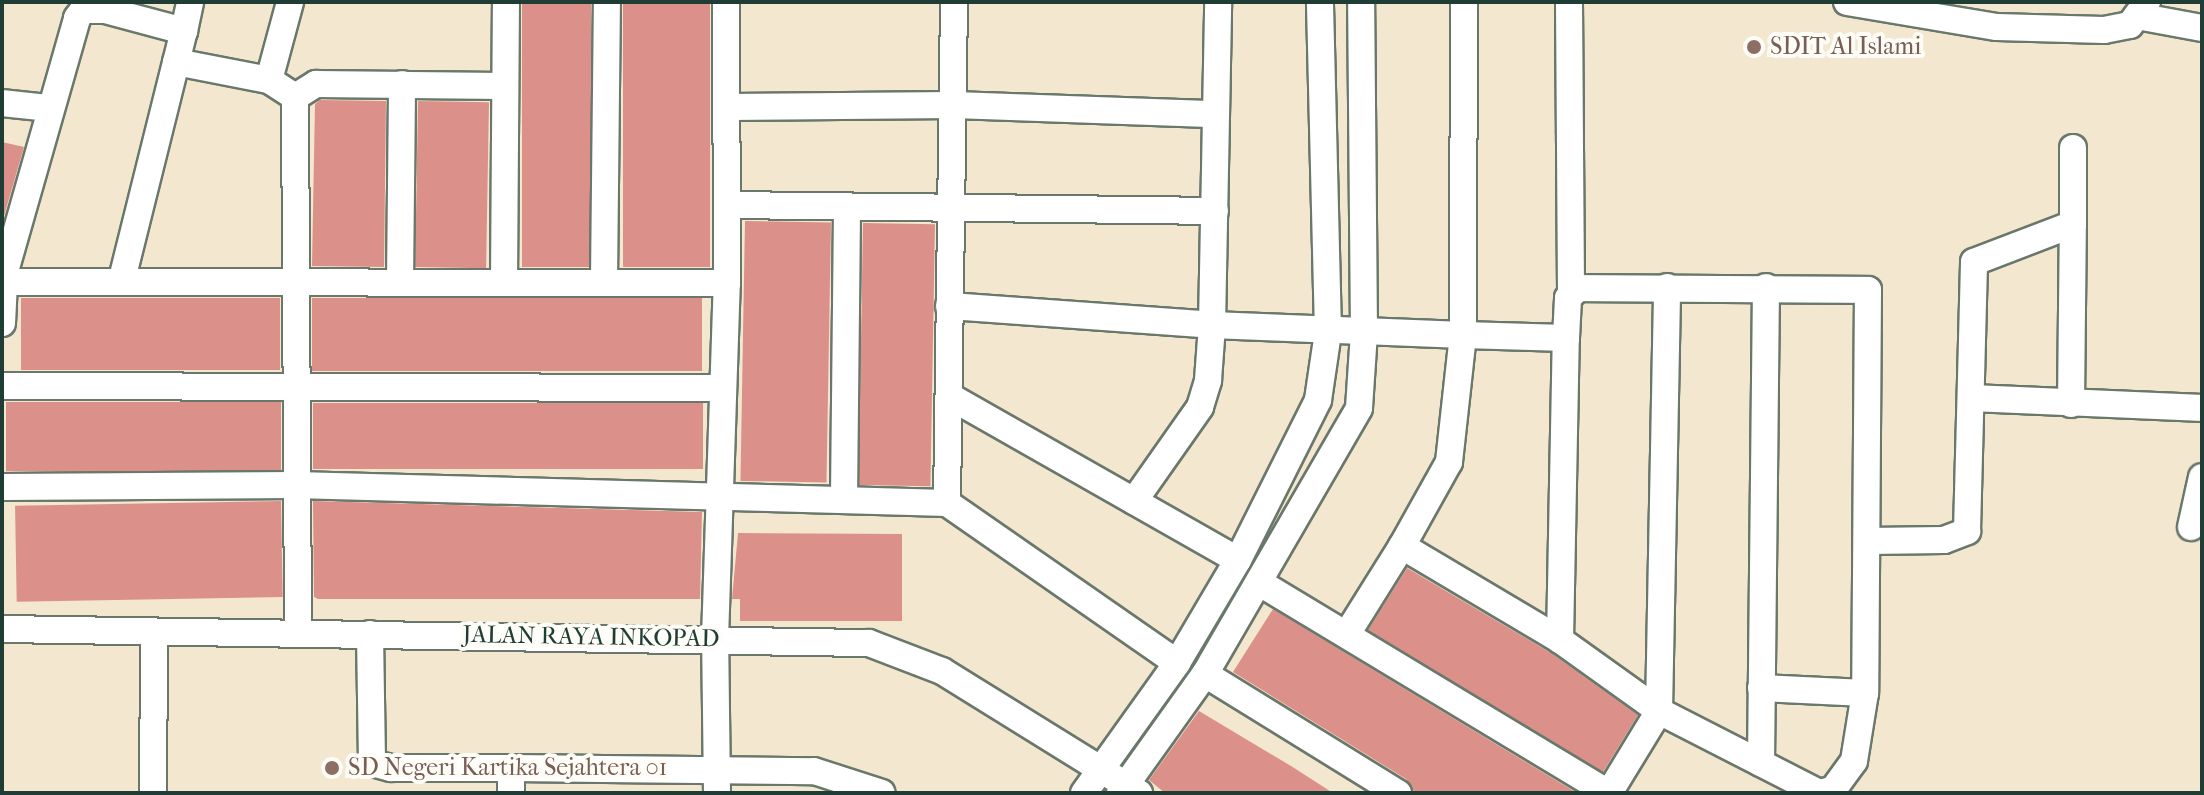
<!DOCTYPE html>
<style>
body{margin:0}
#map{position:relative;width:2204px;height:795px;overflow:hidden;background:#f3e7cf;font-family:"IM FELL French Canon",serif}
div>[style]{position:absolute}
.building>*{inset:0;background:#dc908a;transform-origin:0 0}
.roads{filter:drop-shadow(2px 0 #69786a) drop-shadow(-2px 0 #69786a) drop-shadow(0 2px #69786a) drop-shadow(0 -2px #69786a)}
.street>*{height:26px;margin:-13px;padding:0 13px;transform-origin:13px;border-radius:13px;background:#fff}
.dots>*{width:22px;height:22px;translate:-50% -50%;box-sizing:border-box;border:4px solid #fdfcf7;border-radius:50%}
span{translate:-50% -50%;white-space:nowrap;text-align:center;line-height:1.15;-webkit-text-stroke:8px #fdfcf7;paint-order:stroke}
.education-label{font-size:24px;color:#785e54}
.left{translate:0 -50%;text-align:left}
.street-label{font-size:24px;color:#1f3d34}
.frame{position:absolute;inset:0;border:4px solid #1f3d34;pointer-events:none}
</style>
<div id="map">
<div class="building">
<div style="left:522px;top:2px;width:69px;height:265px"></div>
<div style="left:623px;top:2px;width:87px;height:265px"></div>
<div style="clip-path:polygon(320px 100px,386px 101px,384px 267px,312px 266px,315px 104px)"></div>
<div style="left:418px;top:101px;width:71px;height:166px;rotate:1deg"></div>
<div style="clip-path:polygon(2px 142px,24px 147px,2px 223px)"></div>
<div style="left:745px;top:221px;width:86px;height:260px;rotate:1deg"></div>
<div style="left:863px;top:223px;width:72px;height:262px;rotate:1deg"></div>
<div style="left:21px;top:298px;width:259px;height:72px"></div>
<div style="left:312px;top:298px;width:390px;height:73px"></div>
<div style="left:6px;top:402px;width:275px;height:69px"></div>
<div style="left:313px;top:403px;width:390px;height:66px"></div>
<div style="left:281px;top:501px;width:96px;height:266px;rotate:89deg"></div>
<div style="clip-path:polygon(313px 501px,702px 512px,700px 599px,318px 599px,314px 597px)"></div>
<div style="clip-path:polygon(738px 533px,902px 534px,902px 621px,740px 621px,740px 599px,732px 599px)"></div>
<div style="clip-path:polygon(1407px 568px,1551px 653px,1638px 715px,1603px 772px,1368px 630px)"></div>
<div style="clip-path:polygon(1273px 609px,1577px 793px,1415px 793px,1406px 779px,1233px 672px)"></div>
<div style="clip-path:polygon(1199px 711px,1291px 766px,1333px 793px,1165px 793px,1149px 780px)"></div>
</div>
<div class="roads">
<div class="street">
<div style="left:1464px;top:2px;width:333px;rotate:90.2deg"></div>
<div style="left:1463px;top:335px;width:103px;rotate:1.7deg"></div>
<div style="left:1566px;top:338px;width:40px;rotate:-87.1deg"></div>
<div style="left:1568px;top:298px;width:14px;rotate:-45deg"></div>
<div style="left:1578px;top:288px;width:290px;rotate:0.4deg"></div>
<div style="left:1868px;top:290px;width:403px;rotate:90.4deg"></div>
<div style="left:1865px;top:693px;width:69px;rotate:99.2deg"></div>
<div style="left:1854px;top:761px;width:34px;rotate:126deg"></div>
<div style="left:1834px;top:789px;width:15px;rotate:164deg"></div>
<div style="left:1569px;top:2px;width:289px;rotate:89.6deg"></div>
<div style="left:1847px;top:2px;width:152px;rotate:9.5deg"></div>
<div style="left:1997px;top:27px;width:107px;rotate:1.6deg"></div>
<div style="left:2104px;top:30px;width:26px;rotate:-11deg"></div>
<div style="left:2130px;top:25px;width:29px;rotate:-54deg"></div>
<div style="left:2137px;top:16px;width:66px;rotate:10.5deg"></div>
<div style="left:176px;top:62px;width:95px;rotate:11deg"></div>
<div style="left:269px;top:80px;width:31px;rotate:33deg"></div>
<div style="left:269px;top:80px;width:81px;rotate:-74.9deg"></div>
<div style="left:2px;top:103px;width:47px;rotate:6.1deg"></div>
<div style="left:730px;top:107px;width:224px;rotate:-0.5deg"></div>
<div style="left:954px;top:105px;width:262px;rotate:2deg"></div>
<div style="left:728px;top:205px;width:487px;rotate:0.7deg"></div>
<div style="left:122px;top:279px;width:256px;rotate:-76deg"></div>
<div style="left:604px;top:281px;width:279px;rotate:-89.4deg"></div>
<div style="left:2px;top:282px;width:274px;rotate:-74.1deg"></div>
<div style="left:77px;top:18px;width:10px;rotate:-53deg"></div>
<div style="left:83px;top:10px;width:22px"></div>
<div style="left:105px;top:10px;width:82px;rotate:14.9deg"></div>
<div style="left:184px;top:31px;width:30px;rotate:-78deg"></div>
<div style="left:400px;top:282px;width:198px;rotate:-89.4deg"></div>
<div style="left:504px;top:282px;width:280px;rotate:-89.6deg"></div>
<div style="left:949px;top:306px;width:264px;rotate:4.1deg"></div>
<div style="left:1212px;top:325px;width:323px;rotate:-88.9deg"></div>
<div style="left:2px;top:323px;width:41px;rotate:-87.2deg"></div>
<div style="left:4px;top:282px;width:723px;rotate:0.08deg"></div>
<div style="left:727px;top:283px;width:281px;rotate:-90.2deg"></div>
<div style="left:2px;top:386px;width:720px;rotate:0.16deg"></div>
<div style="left:949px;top:396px;width:332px;rotate:29.6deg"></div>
<div style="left:1973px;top:398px;width:229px;rotate:2.5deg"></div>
<div style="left:2071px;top:404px;width:180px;rotate:-89.4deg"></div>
<div style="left:2px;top:487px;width:294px;rotate:-0.4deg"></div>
<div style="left:296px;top:485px;width:651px;rotate:1.58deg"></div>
<div style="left:947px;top:503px;width:501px;rotate:-89.2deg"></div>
<div style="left:844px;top:497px;width:290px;rotate:-89.4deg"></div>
<div style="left:1134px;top:501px;width:115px;rotate:-54.9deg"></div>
<div style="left:1200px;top:407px;width:28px;rotate:-73deg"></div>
<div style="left:1208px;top:380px;width:55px;rotate:-85.8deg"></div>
<div style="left:1212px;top:325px;width:251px;rotate:2.3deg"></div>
<div style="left:1463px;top:335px;width:128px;rotate:96.3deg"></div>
<div style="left:1449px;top:462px;width:96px;rotate:119.2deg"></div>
<div style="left:1402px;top:546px;width:184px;rotate:30.7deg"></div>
<div style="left:1560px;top:640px;width:122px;rotate:35.6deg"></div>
<div style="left:1659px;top:711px;width:180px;rotate:27.1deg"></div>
<div style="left:947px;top:503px;width:280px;rotate:34.8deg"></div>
<div style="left:2191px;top:527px;width:51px;rotate:-77.6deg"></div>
<div style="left:1868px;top:541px;width:76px;rotate:-0.8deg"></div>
<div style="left:1944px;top:540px;width:25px;rotate:-21deg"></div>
<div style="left:1967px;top:531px;width:269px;rotate:-88.5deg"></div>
<div style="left:1974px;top:262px;width:106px;rotate:-21deg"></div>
<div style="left:2073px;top:224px;width:76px;rotate:-90deg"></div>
<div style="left:1260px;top:583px;width:406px;rotate:31.1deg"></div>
<div style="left:2px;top:629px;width:867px;rotate:0.93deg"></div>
<div style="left:869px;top:643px;width:78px;rotate:21deg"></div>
<div style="left:942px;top:671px;width:232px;rotate:31.8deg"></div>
<div style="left:298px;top:633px;width:536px;rotate:-90.32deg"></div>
<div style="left:295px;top:97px;width:25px;rotate:-32deg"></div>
<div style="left:316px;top:84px;width:187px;rotate:0.6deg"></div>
<div style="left:370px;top:634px;width:129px;rotate:89.1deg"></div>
<div style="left:372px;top:763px;width:20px;rotate:15deg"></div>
<div style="left:391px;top:768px;width:120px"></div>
<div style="left:511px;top:768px;width:25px;rotate:90deg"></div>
<div style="left:1347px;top:634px;width:104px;rotate:-58deg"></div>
<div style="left:1560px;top:640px;width:302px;rotate:-88.9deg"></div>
<div style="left:1205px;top:674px;width:227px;rotate:31.7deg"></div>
<div style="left:1761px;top:688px;width:104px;rotate:2.8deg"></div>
<div style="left:1761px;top:763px;width:476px;rotate:-89.4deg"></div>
<div style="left:511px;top:768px;width:303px;rotate:0.6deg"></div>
<div style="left:814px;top:771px;width:71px;rotate:17.9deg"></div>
<div style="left:153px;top:793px;width:160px;rotate:-89.6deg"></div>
<div style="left:717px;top:793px;width:154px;rotate:-90.7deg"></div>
<div style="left:715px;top:639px;width:356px;rotate:-88.1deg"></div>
<div style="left:1084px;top:793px;width:160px;rotate:-54.4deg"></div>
<div style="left:1177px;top:663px;width:120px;rotate:-59.4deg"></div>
<div style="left:1238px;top:560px;width:179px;rotate:-63.4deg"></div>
<div style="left:1318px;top:400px;width:69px;rotate:-81.6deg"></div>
<div style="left:1328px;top:332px;width:330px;rotate:-91.4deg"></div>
<div style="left:1120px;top:793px;width:146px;rotate:-54.5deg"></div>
<div style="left:1205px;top:674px;width:307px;rotate:-59.9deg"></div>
<div style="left:1359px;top:408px;width:76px;rotate:-86.2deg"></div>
<div style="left:1364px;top:332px;width:330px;rotate:-90.5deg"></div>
<div style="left:1609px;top:793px;width:96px;rotate:-58.6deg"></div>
<div style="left:1659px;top:711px;width:424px;rotate:-88.9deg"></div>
</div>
</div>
<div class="dots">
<div style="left:1754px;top:47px;background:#8d6e63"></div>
<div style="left:332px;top:768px;background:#8d6e63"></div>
</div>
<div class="education-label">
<span class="left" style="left:1770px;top:47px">SDIT Al Islami</span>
<span class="left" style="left:348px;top:768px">SD Negeri Kartika Sejahtera 01</span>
</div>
<div class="street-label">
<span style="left:591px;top:637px;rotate:1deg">JALAN RAYA INKOPAD</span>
</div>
<div class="frame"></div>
</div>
